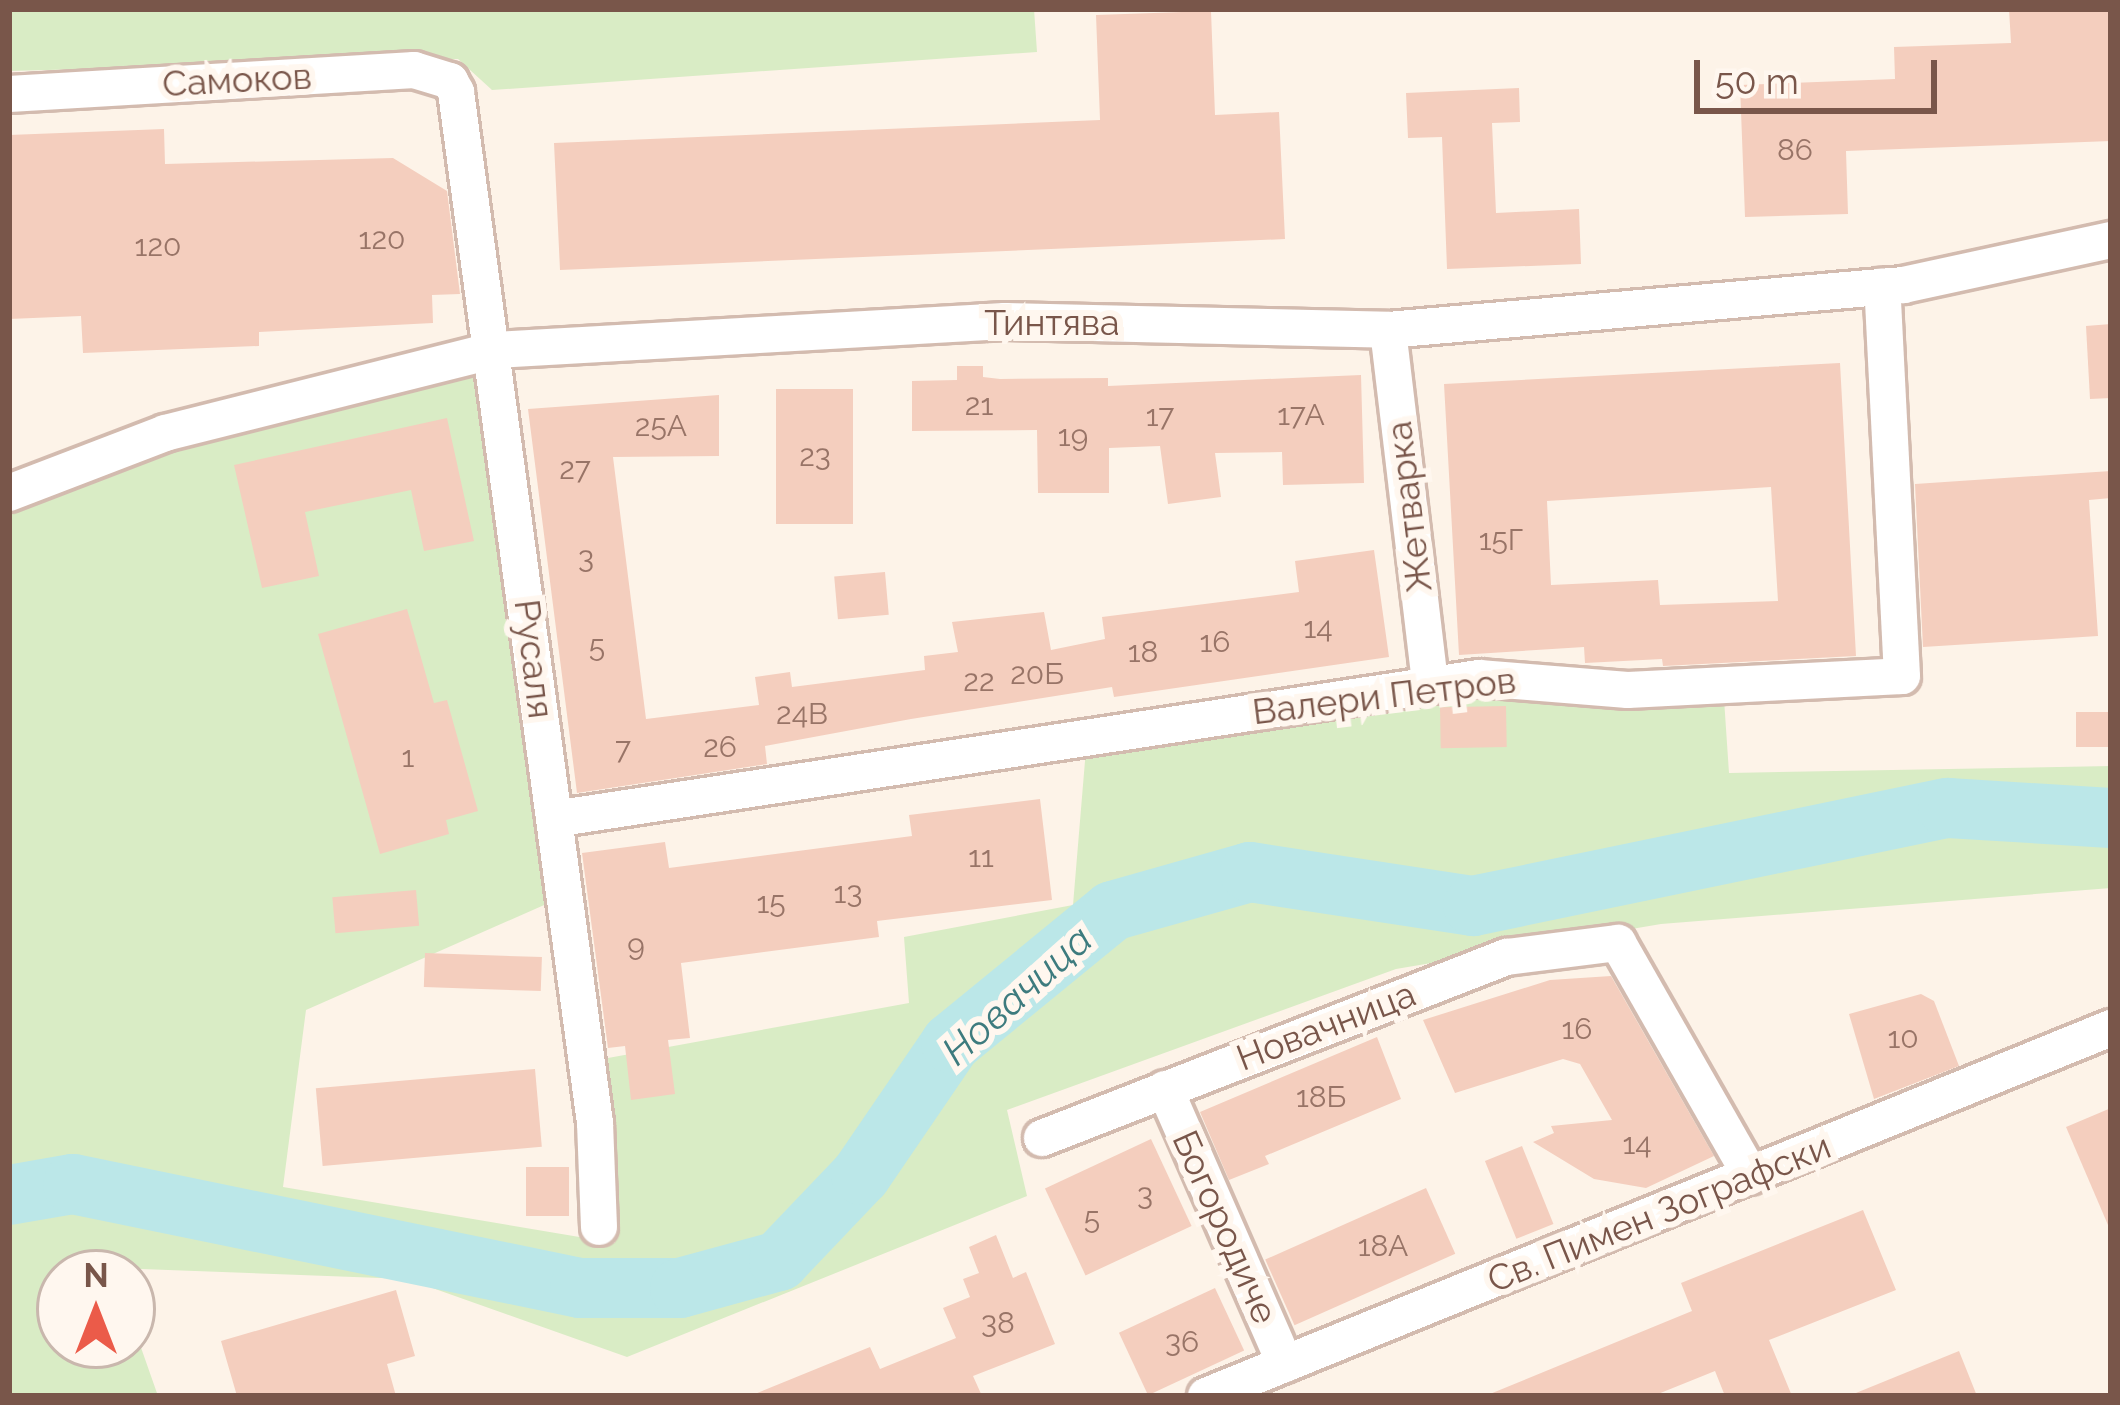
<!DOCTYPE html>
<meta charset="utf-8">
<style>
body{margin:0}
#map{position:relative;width:2120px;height:1405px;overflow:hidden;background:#fdf3e8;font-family:Raleway,sans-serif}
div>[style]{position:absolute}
.green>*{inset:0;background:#d9ecc5}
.river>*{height:60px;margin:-30px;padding:0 30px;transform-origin:30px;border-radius:30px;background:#bbe7e8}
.building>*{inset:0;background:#f4cebe;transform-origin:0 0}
.roads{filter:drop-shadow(3px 0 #d3bbaf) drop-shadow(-3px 0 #d3bbaf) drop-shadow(0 3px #d3bbaf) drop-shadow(0 -3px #d3bbaf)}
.street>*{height:36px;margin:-18px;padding:0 18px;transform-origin:18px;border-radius:18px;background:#fff}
span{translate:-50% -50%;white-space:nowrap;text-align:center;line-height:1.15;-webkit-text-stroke:12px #fff7ef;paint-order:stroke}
.number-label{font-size:30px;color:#987467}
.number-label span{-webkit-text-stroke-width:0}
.street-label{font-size:36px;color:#79564a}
.water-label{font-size:39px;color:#3d7b7e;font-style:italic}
.frame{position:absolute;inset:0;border:12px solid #79564a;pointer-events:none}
.north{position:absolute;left:36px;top:1249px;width:120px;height:120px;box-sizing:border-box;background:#fff7ef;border:3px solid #c9b7ad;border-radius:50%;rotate:0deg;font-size:33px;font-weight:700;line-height:48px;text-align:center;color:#79564a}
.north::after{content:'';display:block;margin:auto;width:42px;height:54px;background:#eb5b49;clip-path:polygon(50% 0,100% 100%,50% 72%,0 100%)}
.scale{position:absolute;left:1694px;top:60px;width:243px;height:54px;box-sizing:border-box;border:6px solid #79564a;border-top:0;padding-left:15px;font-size:36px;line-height:42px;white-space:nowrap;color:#79564a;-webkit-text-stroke:9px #fff7ef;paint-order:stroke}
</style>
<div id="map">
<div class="green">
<div style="clip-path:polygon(9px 9px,1034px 9px,1037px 52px,492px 90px,458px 59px,9px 71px)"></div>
<div style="clip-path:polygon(478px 367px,560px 898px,306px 1010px,283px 1187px,615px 1243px,608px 1058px,909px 1003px,904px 937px,1073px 905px,1087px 737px,1430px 684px,1723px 684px,1729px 773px,2111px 766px,2111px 888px,1661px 924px,1396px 969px,1007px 1110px,1027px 1196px,627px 1357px,407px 1279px,115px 1268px,60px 1273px,60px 1345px,132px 1345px,132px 1322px,158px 1396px,9px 1396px,9px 493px)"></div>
</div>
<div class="river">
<div style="left:9px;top:1195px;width:65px;rotate:-9.8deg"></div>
<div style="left:73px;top:1184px;width:518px;rotate:11.59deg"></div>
<div style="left:580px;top:1288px;width:100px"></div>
<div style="left:680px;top:1288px;width:103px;rotate:-15.3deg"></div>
<div style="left:779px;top:1261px;width:119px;rotate:-46.4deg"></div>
<div style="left:861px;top:1175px;width:160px;rotate:-55.7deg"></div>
<div style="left:951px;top:1043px;width:208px;rotate:-39.3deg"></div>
<div style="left:1112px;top:911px;width:143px;rotate:-15.8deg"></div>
<div style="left:1250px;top:872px;width:226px;rotate:8.7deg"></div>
<div style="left:1473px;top:906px;width:485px;rotate:-11.7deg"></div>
<div style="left:1948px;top:808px;width:163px;rotate:3.5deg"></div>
</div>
<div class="building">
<div style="clip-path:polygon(2009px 9px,2111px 9px,2111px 141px,1846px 151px,1848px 214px,1745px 217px,1740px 85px,1895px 79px,1894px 47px,2011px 43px)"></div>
<div style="clip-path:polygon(1211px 11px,1215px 115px,1279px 112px,1285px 239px,560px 270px,554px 143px,1100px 120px,1096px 15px)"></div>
<div style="clip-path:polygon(1519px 88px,1520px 122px,1492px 123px,1496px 213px,1579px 209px,1581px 264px,1447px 269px,1442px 137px,1408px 138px,1406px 93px)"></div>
<div style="clip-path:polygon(164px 129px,165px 164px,393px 158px,447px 191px,460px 294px,432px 295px,433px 323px,259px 332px,259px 346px,83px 353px,81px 316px,9px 319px,9px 135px)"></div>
<div style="clip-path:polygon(2111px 324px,2111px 398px,2090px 399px,2086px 326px)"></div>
<div style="clip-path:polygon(evenodd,1840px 363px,1856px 656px,1663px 666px,1662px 659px,1585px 663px,1584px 647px,1459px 655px,1444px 384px,1840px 363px,1771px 487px,1778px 601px,1660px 605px,1658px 580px,1551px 585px,1547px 501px,1771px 487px)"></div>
<div style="clip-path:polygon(957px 366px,983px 366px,983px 377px,1000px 379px,1108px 378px,1108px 386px,1361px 375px,1364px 483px,1283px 485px,1282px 452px,1215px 453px,1221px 497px,1168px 504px,1160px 446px,1109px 448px,1109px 493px,1038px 493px,1037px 430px,912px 431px,912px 381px,957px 380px)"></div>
<div style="left:776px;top:389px;width:77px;height:135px"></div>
<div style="clip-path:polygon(719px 395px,719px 456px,613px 457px,646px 719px,759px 705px,755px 677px,790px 672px,792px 687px,925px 670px,924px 656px,958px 652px,952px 622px,1044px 612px,1051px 650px,1105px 639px,1102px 617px,1299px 592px,1295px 561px,1374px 550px,1389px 657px,1114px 697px,1112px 687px,911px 719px,765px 746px,767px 764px,577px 793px,528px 409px)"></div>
<div style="clip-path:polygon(447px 418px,474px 541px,424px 551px,411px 490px,305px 512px,319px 576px,262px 588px,234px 465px)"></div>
<div style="clip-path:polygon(2111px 471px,2111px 498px,2089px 500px,2098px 636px,1923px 647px,1915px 484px)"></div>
<div style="left:885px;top:572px;width:43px;height:51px;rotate:85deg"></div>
<div style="clip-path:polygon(407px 609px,434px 703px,447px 700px,478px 811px,446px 820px,449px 834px,380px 854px,318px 634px)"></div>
<div style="left:1506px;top:706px;width:41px;height:66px;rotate:89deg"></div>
<div style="left:2111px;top:712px;width:35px;height:35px;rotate:90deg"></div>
<div style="clip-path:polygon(1040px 799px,1052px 900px,877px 921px,879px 937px,681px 963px,690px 1038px,668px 1040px,675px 1094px,631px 1100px,625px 1046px,608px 1048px,582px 853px,665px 842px,669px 868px,912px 836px,909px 815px)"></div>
<div style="left:416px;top:890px;width:36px;height:84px;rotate:85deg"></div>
<div style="left:425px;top:953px;width:117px;height:34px;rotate:2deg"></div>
<div style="clip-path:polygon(1611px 976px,1714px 1156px,1646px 1188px,1594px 1179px,1533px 1142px,1554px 1133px,1551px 1126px,1612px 1120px,1580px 1064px,1563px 1059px,1455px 1093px,1423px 1020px,1550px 980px)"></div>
<div style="clip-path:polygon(1921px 994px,1934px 1001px,1959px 1066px,1874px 1099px,1849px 1014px)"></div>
<div style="clip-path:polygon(1377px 1037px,1401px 1099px,1265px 1156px,1269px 1164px,1229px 1180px,1200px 1112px)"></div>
<div style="left:535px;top:1069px;width:78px;height:220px;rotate:85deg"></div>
<div style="clip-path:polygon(2111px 1108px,2111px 1232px,2066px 1127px)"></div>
<div style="left:1151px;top:1139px;width:96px;height:117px;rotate:65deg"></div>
<div style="left:1522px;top:1146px;width:84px;height:40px;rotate:68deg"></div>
<div style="left:526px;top:1167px;width:43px;height:49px"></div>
<div style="left:1426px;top:1188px;width:72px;height:176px;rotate:66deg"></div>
<div style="clip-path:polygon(1863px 1210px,1896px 1290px,1769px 1340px,1792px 1396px,1725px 1396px,1715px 1371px,1653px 1396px,1485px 1396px,1692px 1311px,1681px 1283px)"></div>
<div style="clip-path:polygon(996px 1235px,1013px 1278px,1026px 1272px,1055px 1344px,973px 1376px,982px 1396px,750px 1396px,870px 1347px,880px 1369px,956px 1338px,943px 1308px,970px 1297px,963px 1279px,979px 1273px,969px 1247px)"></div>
<div style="left:1215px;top:1288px;width:69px;height:106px;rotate:65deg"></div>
<div style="clip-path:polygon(396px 1290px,415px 1356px,387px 1364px,396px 1396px,237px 1396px,221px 1341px)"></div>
<div style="clip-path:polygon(1959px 1351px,1977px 1396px,1851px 1396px,1851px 1395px)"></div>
</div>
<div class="roads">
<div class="street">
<div style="left:9px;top:94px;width:406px;rotate:-3.4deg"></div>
<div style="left:414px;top:70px;width:38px;rotate:17deg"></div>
<div style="left:450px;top:81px;width:13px;rotate:61deg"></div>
<div style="left:456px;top:92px;width:1040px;rotate:82.32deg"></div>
<div style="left:595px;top:1123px;width:104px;rotate:87.8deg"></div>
<div style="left:1388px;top:330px;width:356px;rotate:83.2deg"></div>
<div style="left:9px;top:493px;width:167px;rotate:-21deg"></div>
<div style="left:165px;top:433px;width:340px;rotate:-14.1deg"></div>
<div style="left:495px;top:350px;width:511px;rotate:-3.25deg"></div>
<div style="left:1005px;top:321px;width:383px;rotate:1.3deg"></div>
<div style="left:1388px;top:330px;width:517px;rotate:-4.99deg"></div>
<div style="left:1903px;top:285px;width:213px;rotate:-12.2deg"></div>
<div style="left:554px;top:819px;width:936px;rotate:-8.67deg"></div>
<div style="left:1479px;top:678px;width:149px;rotate:4.6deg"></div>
<div style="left:1628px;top:690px;width:274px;rotate:-2.9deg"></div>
<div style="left:1902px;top:676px;width:390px;rotate:-92.9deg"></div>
<div style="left:1165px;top:1089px;width:300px;rotate:66.4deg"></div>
<div style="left:1042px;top:1138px;width:499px;rotate:-21.3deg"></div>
<div style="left:1507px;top:957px;width:112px;rotate:-7.2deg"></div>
<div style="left:1618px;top:943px;width:268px;rotate:60.3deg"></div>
<div style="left:1206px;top:1396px;width:977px;rotate:-22.13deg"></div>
</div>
</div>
<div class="number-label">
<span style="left:1795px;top:150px">86</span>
<span style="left:382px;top:239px">120</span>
<span style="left:158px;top:246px">120</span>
<span style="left:979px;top:405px">21</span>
<span style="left:1301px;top:415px">17А</span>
<span style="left:1160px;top:416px">17</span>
<span style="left:661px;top:426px">25А</span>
<span style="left:1073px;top:436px">19</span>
<span style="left:815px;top:456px">23</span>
<span style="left:575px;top:469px">27</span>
<span style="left:1501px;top:540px">15Г</span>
<span style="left:586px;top:558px">3</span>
<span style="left:1318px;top:628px">14</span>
<span style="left:1215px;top:642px">16</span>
<span style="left:597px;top:647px">5</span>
<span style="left:1143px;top:652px">18</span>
<span style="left:1037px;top:674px">20Б</span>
<span style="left:979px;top:681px">22</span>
<span style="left:802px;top:714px">24В</span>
<span style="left:720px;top:747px">26</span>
<span style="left:623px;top:749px">7</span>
<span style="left:408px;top:757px">1</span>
<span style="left:981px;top:857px">11</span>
<span style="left:848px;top:893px">13</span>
<span style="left:771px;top:903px">15</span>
<span style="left:636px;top:945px">9</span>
<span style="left:1577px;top:1029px">16</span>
<span style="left:1903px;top:1038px">10</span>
<span style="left:1321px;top:1097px">18Б</span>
<span style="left:1637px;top:1144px">14</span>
<span style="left:1145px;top:1195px">3</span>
<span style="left:1092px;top:1219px">5</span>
<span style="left:1383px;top:1246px">18А</span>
<span style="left:998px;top:1323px">38</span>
<span style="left:1182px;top:1342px">36</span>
</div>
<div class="street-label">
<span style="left:237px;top:80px;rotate:-3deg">Самоков</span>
<span style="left:1052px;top:323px">Тинтява</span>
<span style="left:1409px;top:507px;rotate:-97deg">Жетварка</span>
<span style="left:534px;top:659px;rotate:83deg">Русаля</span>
<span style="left:1384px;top:696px;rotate:-7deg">Валери Петров</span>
<span style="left:1326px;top:1026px;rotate:-21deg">Новачница</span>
<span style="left:1659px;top:1213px;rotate:-22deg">Св. Пимен Зографски</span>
<span style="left:1225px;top:1227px;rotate:66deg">Богородиче</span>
</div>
<div class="water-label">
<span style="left:1017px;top:995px;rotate:-42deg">Новачица</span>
</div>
<div class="frame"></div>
<div class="north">N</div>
<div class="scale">50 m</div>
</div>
